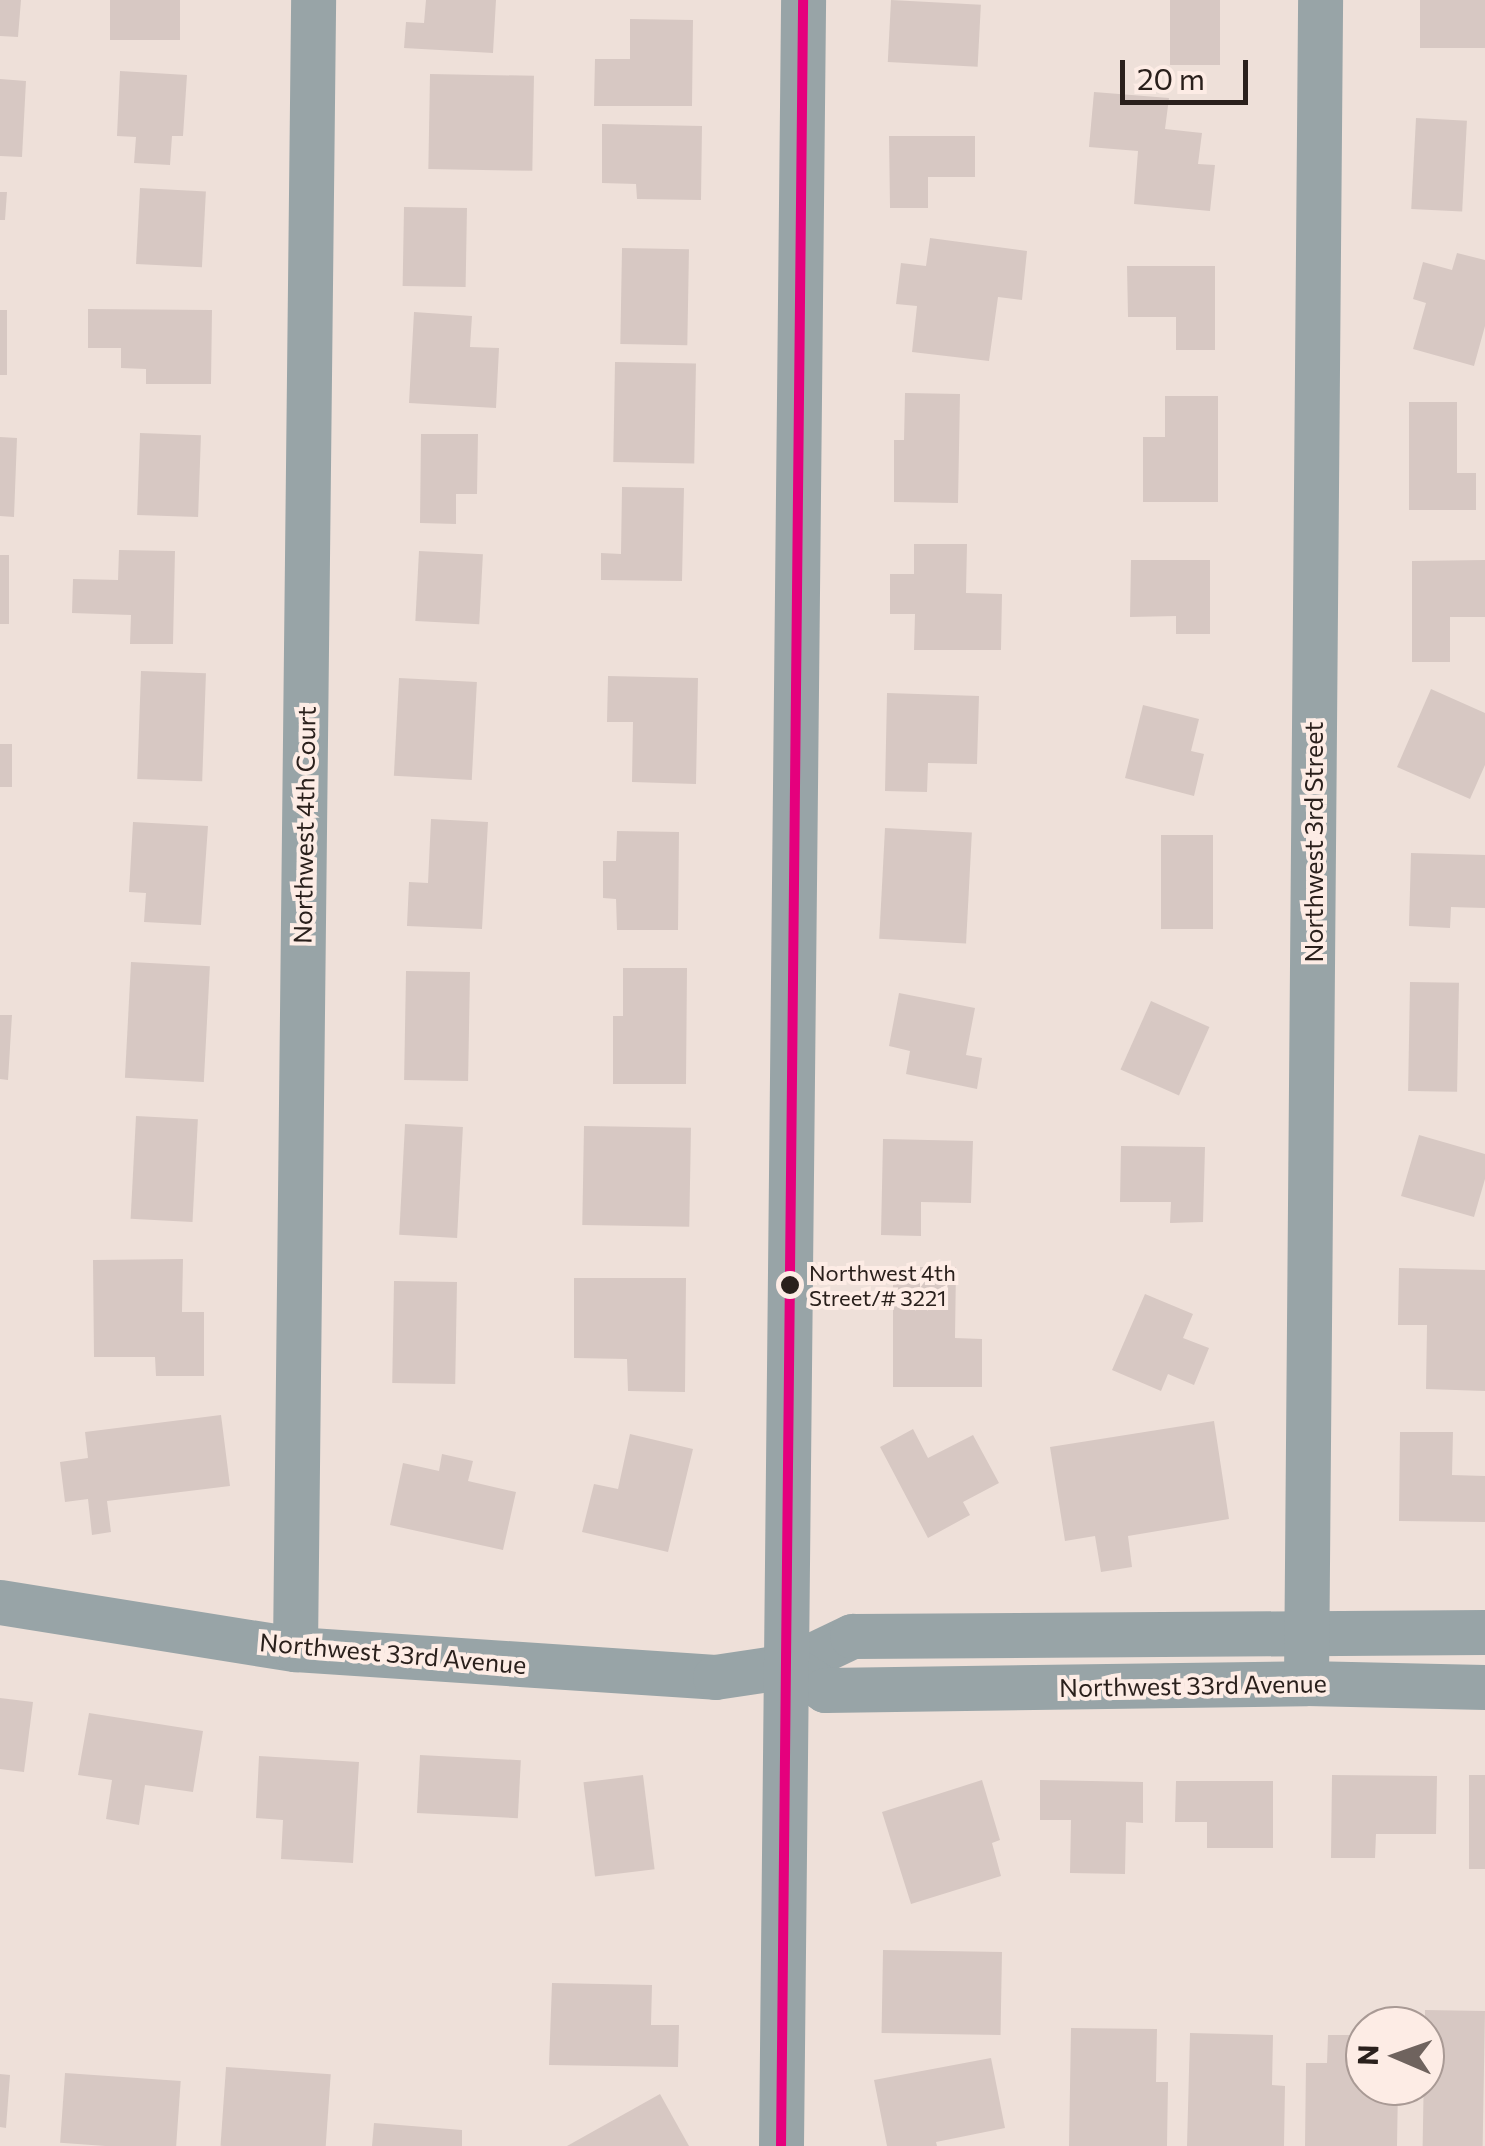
<!DOCTYPE html>
<style>
body{margin:0}
#map{position:relative;width:1485px;height:2146px;overflow:hidden;background:#eee0d9;font-family:Commissioner,sans-serif}
div>[style]{position:absolute}
.building>*{inset:0;background:#d7c8c3;transform-origin:0 0}
.street>*{height:45px;margin:-22.5px;padding:0 22.5px;transform-origin:22.5px;border-radius:22.5px;background:#98a4a7}
.bus-1>*{height:10px;margin:-5px;padding:0 5px;transform-origin:5px;border-radius:5px;background:#e5007d}
.dots>*{width:28px;height:28px;translate:-50% -50%;box-sizing:border-box;border:5px solid #fdece5;border-radius:50%}
span{translate:-50% -50%;white-space:nowrap;text-align:center;line-height:1.15;-webkit-text-stroke:8px #fdece5;paint-order:stroke}
.bus-label{font-size:22px;color:#2a201c}
.left{translate:0 -50%;text-align:left}
.street-label{font-size:25px;color:#2a201c}
.north{position:absolute;left:1345px;top:2006px;width:100px;height:100px;box-sizing:border-box;background:#fdece5;border:2px solid #a99a95;border-radius:50%;rotate:272deg;font-size:28px;font-weight:700;line-height:40px;text-align:center;color:#2a201c}
.north::after{content:'';display:block;margin:auto;width:35px;height:45px;background:#6f635e;clip-path:polygon(50% 0,100% 100%,50% 72%,0 100%)}
.scale{position:absolute;left:1120px;top:60px;width:128px;height:45px;box-sizing:border-box;border:5px solid #2a201c;border-top:0;padding-left:12px;font-size:30px;line-height:35px;white-space:nowrap;color:#2a201c;-webkit-text-stroke:8px #fdece5;paint-order:stroke}
</style>
<div id="map">
<div class="building">
<div style="clip-path:polygon(0 0,21px 0,18px 37px,0 36px)"></div>
<div style="left:110px;top:0;width:70px;height:40px"></div>
<div style="clip-path:polygon(426px 0,496px 0,493px 53px,404px 48px,406px 22px,424px 23px)"></div>
<div style="left:891px;top:0;width:90px;height:62px;rotate:3deg"></div>
<div style="left:1170px;top:0;width:50px;height:65px"></div>
<div style="left:1420px;top:0;width:65px;height:48px"></div>
<div style="clip-path:polygon(630px 19px,693px 20px,692px 106px,594px 106px,595px 59px,630px 59px)"></div>
<div style="clip-path:polygon(120px 71px,187px 75px,183px 136px,172px 136px,170px 165px,134px 163px,136px 137px,117px 136px)"></div>
<div style="left:430px;top:74px;width:104px;height:95px;rotate:1deg"></div>
<div style="clip-path:polygon(0 79px,26px 81px,22px 157px,0 156px)"></div>
<div style="clip-path:polygon(1094px 92px,1169px 98px,1165px 129px,1202px 133px,1198px 164px,1215px 165px,1210px 211px,1134px 204px,1138px 151px,1089px 147px)"></div>
<div style="left:1416px;top:118px;width:51px;height:91px;rotate:3deg"></div>
<div style="clip-path:polygon(602px 124px,702px 126px,701px 200px,637px 199px,636px 184px,602px 183px)"></div>
<div style="clip-path:polygon(889px 136px,975px 136px,975px 177px,928px 177px,928px 208px,890px 208px)"></div>
<div style="left:140px;top:188px;width:66px;height:76px;rotate:3deg"></div>
<div style="clip-path:polygon(0 192px,7px 192px,5px 220px,0 220px)"></div>
<div style="left:404px;top:207px;width:63px;height:79px;rotate:1deg"></div>
<div style="clip-path:polygon(930px 238px,1027px 251px,1022px 300px,998px 297px,989px 361px,912px 352px,917px 306px,896px 304px,901px 263px,926px 266px)"></div>
<div style="left:622px;top:248px;width:67px;height:96px;rotate:1deg"></div>
<div style="clip-path:polygon(1457px 253px,1485px 260px,1485px 326px,1474px 366px,1413px 349px,1426px 303px,1413px 299px,1423px 262px,1452px 270px)"></div>
<div style="clip-path:polygon(1127px 266px,1215px 266px,1215px 350px,1176px 350px,1176px 317px,1128px 317px)"></div>
<div style="clip-path:polygon(88px 309px,212px 310px,211px 384px,146px 384px,146px 369px,121px 368px,121px 348px,88px 348px)"></div>
<div style="left:0;top:310px;width:7px;height:65px"></div>
<div style="clip-path:polygon(414px 312px,472px 316px,470px 347px,499px 348px,496px 408px,409px 403px)"></div>
<div style="left:615px;top:362px;width:81px;height:100px;rotate:1deg"></div>
<div style="clip-path:polygon(905px 393px,960px 394px,958px 503px,894px 502px,894px 440px,904px 440px)"></div>
<div style="clip-path:polygon(1165px 396px,1218px 396px,1218px 502px,1143px 502px,1143px 437px,1165px 437px)"></div>
<div style="clip-path:polygon(1409px 402px,1457px 402px,1457px 473px,1476px 473px,1476px 510px,1409px 510px)"></div>
<div style="left:140px;top:433px;width:61px;height:82px;rotate:2deg"></div>
<div style="clip-path:polygon(421px 434px,478px 434px,477px 494px,456px 494px,456px 524px,420px 523px)"></div>
<div style="clip-path:polygon(0 437px,17px 438px,14px 517px,0 516px)"></div>
<div style="clip-path:polygon(622px 487px,684px 488px,682px 581px,601px 580px,601px 553px,621px 554px)"></div>
<div style="clip-path:polygon(914px 544px,967px 544px,966px 593px,1002px 594px,1001px 650px,914px 650px,915px 614px,890px 614px,890px 574px,914px 574px)"></div>
<div style="clip-path:polygon(119px 550px,175px 551px,173px 644px,130px 644px,131px 615px,72px 613px,73px 579px,118px 580px)"></div>
<div style="left:419px;top:551px;width:64px;height:70px;rotate:3deg"></div>
<div style="left:0;top:555px;width:9px;height:69px"></div>
<div style="clip-path:polygon(1131px 560px,1210px 560px,1210px 634px,1176px 634px,1176px 616px,1130px 617px)"></div>
<div style="clip-path:polygon(1485px 560px,1485px 617px,1450px 617px,1450px 662px,1412px 662px,1412px 561px)"></div>
<div style="left:141px;top:671px;width:65px;height:108px;rotate:2deg"></div>
<div style="clip-path:polygon(608px 676px,698px 678px,696px 784px,632px 782px,633px 722px,607px 722px)"></div>
<div style="left:399px;top:678px;width:78px;height:98px;rotate:3deg"></div>
<div style="clip-path:polygon(1431px 689px,1485px 713px,1485px 765px,1470px 799px,1397px 767px)"></div>
<div style="clip-path:polygon(887px 693px,979px 696px,977px 764px,928px 763px,927px 792px,885px 791px)"></div>
<div style="clip-path:polygon(1143px 705px,1199px 719px,1191px 751px,1204px 754px,1194px 796px,1125px 778px)"></div>
<div style="left:0;top:744px;width:12px;height:43px"></div>
<div style="clip-path:polygon(431px 819px,488px 822px,482px 929px,407px 926px,409px 882px,428px 883px)"></div>
<div style="clip-path:polygon(133px 822px,208px 826px,201px 925px,144px 922px,146px 893px,129px 892px)"></div>
<div style="left:885px;top:828px;width:87px;height:111px;rotate:3deg"></div>
<div style="clip-path:polygon(617px 831px,679px 832px,678px 930px,617px 930px,616px 899px,603px 898px,603px 861px,616px 861px)"></div>
<div style="left:1161px;top:835px;width:52px;height:94px"></div>
<div style="clip-path:polygon(1411px 853px,1485px 855px,1485px 908px,1451px 907px,1450px 928px,1409px 926px)"></div>
<div style="left:131px;top:962px;width:79px;height:116px;rotate:3deg"></div>
<div style="clip-path:polygon(623px 968px,687px 968px,686px 1084px,613px 1084px,613px 1016px,623px 1016px)"></div>
<div style="left:406px;top:971px;width:64px;height:109px;rotate:1deg"></div>
<div style="left:1410px;top:982px;width:49px;height:109px;rotate:1deg"></div>
<div style="clip-path:polygon(899px 993px,975px 1008px,966px 1055px,982px 1058px,977px 1089px,906px 1074px,910px 1051px,889px 1046px)"></div>
<div style="left:1151px;top:1001px;width:64px;height:75px;rotate:24deg"></div>
<div style="clip-path:polygon(0 1015px,12px 1015px,8px 1080px,0 1079px)"></div>
<div style="left:136px;top:1116px;width:62px;height:103px;rotate:3deg"></div>
<div style="left:405px;top:1124px;width:58px;height:111px;rotate:3deg"></div>
<div style="left:584px;top:1126px;width:107px;height:99px;rotate:1deg"></div>
<div style="clip-path:polygon(1419px 1135px,1485px 1154px,1485px 1179px,1474px 1217px,1401px 1196px)"></div>
<div style="clip-path:polygon(883px 1139px,973px 1141px,971px 1203px,921px 1202px,921px 1236px,881px 1235px)"></div>
<div style="clip-path:polygon(1121px 1146px,1205px 1147px,1203px 1222px,1170px 1223px,1171px 1202px,1120px 1202px)"></div>
<div style="clip-path:polygon(183px 1259px,182px 1312px,204px 1312px,204px 1376px,156px 1376px,155px 1357px,94px 1357px,93px 1260px)"></div>
<div style="clip-path:polygon(893px 1267px,956px 1267px,955px 1338px,982px 1339px,982px 1387px,893px 1387px)"></div>
<div style="clip-path:polygon(1399px 1268px,1485px 1270px,1485px 1391px,1426px 1389px,1427px 1325px,1398px 1325px)"></div>
<div style="clip-path:polygon(574px 1278px,686px 1278px,685px 1392px,628px 1391px,627px 1359px,574px 1358px)"></div>
<div style="left:394px;top:1281px;width:63px;height:102px;rotate:1deg"></div>
<div style="clip-path:polygon(1145px 1294px,1193px 1314px,1183px 1338px,1209px 1348px,1194px 1385px,1168px 1374px,1161px 1391px,1112px 1370px)"></div>
<div style="clip-path:polygon(221px 1415px,230px 1486px,107px 1501px,111px 1532px,92px 1535px,88px 1499px,65px 1502px,60px 1462px,88px 1458px,85px 1432px)"></div>
<div style="clip-path:polygon(1214px 1421px,1229px 1519px,1128px 1536px,1132px 1567px,1101px 1572px,1095px 1536px,1065px 1541px,1050px 1447px)"></div>
<div style="clip-path:polygon(913px 1429px,928px 1458px,973px 1435px,999px 1483px,963px 1502px,970px 1515px,928px 1538px,880px 1447px)"></div>
<div style="clip-path:polygon(1400px 1432px,1453px 1432px,1452px 1475px,1485px 1476px,1485px 1522px,1399px 1521px)"></div>
<div style="clip-path:polygon(630px 1434px,693px 1449px,668px 1552px,582px 1532px,594px 1484px,618px 1489px)"></div>
<div style="clip-path:polygon(442px 1454px,473px 1461px,468px 1481px,516px 1492px,503px 1550px,390px 1525px,403px 1463px,439px 1471px)"></div>
<div style="clip-path:polygon(0 1698px,33px 1702px,24px 1772px,0 1769px)"></div>
<div style="clip-path:polygon(89px 1713px,203px 1731px,193px 1792px,145px 1785px,139px 1825px,106px 1819px,112px 1780px,78px 1775px)"></div>
<div style="left:420px;top:1755px;width:101px;height:58px;rotate:3deg"></div>
<div style="clip-path:polygon(259px 1756px,359px 1762px,353px 1863px,281px 1859px,283px 1820px,256px 1818px)"></div>
<div style="left:643px;top:1775px;width:95px;height:60px;rotate:83deg"></div>
<div style="clip-path:polygon(1332px 1775px,1437px 1776px,1436px 1834px,1376px 1834px,1375px 1858px,1331px 1858px)"></div>
<div style="left:1469px;top:1775px;width:16px;height:94px"></div>
<div style="clip-path:polygon(982px 1780px,1000px 1840px,992px 1843px,1001px 1876px,911px 1904px,882px 1812px)"></div>
<div style="clip-path:polygon(1040px 1780px,1143px 1782px,1143px 1823px,1126px 1822px,1125px 1874px,1070px 1873px,1071px 1820px,1040px 1820px)"></div>
<div style="clip-path:polygon(1176px 1781px,1273px 1781px,1273px 1848px,1207px 1848px,1207px 1822px,1175px 1822px)"></div>
<div style="left:883px;top:1950px;width:119px;height:83px;rotate:1deg"></div>
<div style="clip-path:polygon(552px 1983px,652px 1985px,651px 2025px,679px 2025px,678px 2067px,549px 2065px)"></div>
<div style="left:1425px;top:2010px;width:60px;height:136px;rotate:1deg"></div>
<div style="clip-path:polygon(1071px 2028px,1157px 2029px,1156px 2082px,1168px 2082px,1167px 2146px,1069px 2146px)"></div>
<div style="clip-path:polygon(1190px 2033px,1273px 2035px,1272px 2085px,1285px 2086px,1284px 2146px,1187px 2146px)"></div>
<div style="clip-path:polygon(1328px 2035px,1365px 2035px,1365px 2086px,1398px 2086px,1397px 2146px,1305px 2146px,1306px 2063px,1327px 2063px)"></div>
<div style="clip-path:polygon(991px 2058px,1005px 2128px,936px 2142px,937px 2146px,887px 2146px,874px 2080px)"></div>
<div style="left:226px;top:2067px;width:105px;height:79px;rotate:4deg"></div>
<div style="left:65px;top:2073px;width:116px;height:70px;rotate:4deg"></div>
<div style="clip-path:polygon(0 2074px,10px 2075px,6px 2128px,0 2127px)"></div>
<div style="clip-path:polygon(660px 2094px,689px 2146px,567px 2146px)"></div>
<div style="clip-path:polygon(374px 2123px,462px 2130px,462px 2146px,372px 2146px)"></div>
</div>
<div class="street">
<div style="left:0;top:1602px;width:299px;rotate:9.1deg"></div>
<div style="left:295px;top:1649px;width:421px;rotate:3.8deg"></div>
<div style="left:715px;top:1677px;width:75px;rotate:-8.5deg"></div>
<div style="left:789px;top:1666px;width:70px;rotate:-25.5deg"></div>
<div style="left:852px;top:1636px;width:633px;rotate:-0.36deg"></div>
<div style="left:295px;top:1649px;width:1649px;rotate:-89.37deg"></div>
<div style="left:789px;top:1666px;width:43px;rotate:33.7deg"></div>
<div style="left:825px;top:1690px;width:481px;rotate:-0.8deg"></div>
<div style="left:1306px;top:1683px;width:179px;rotate:1.3deg"></div>
<div style="left:1306px;top:1683px;width:1683px;rotate:-89.52deg"></div>
<div style="left:781px;top:2146px;width:2146px;rotate:-89.41deg"></div>
</div>
<div class="bus-1">
<div style="left:781px;top:2146px;width:2146px;rotate:-89.41deg"></div>
</div>
<div class="dots">
<div style="left:790px;top:1285px;background:#2a201c"></div>
</div>
<div class="bus-label">
<span class="left" style="left:809px;top:1285px">Northwest 4th<br>Street/# 3221</span>
</div>
<div class="street-label">
<span style="left:304px;top:825px;rotate:-89deg">Northwest 4th Court</span>
<span style="left:1313px;top:842px;rotate:-90deg">Northwest 3rd Street</span>
<span style="left:393px;top:1653px;rotate:5deg">Northwest 33rd Avenue</span>
<span style="left:1193px;top:1685px;rotate:-1deg">Northwest 33rd Avenue</span>
</div>
<div class="north">N</div>
<div class="scale">20 m</div>
</div>
